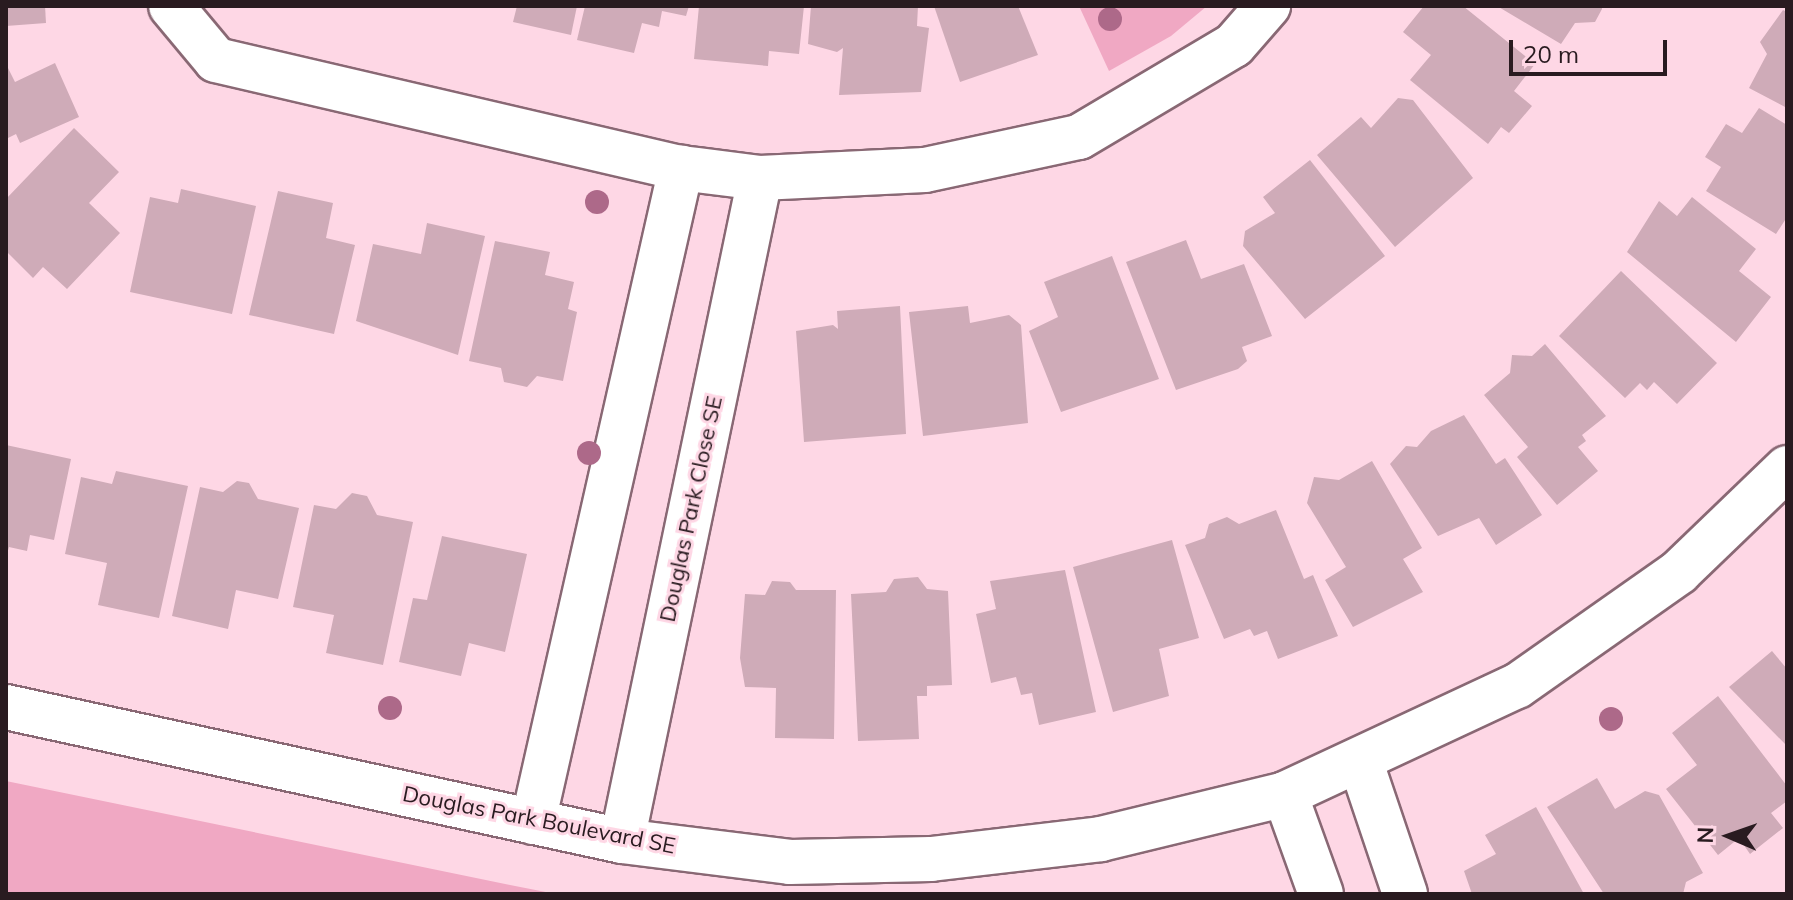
<!DOCTYPE html>
<style>
body{margin:0}
#map{position:relative;width:1793px;height:900px;overflow:hidden;background:#fed7e5;font-family:Mulish,sans-serif}
div>[style]{position:absolute}
.green>*{inset:0;background:#f0a8c3}
.building>*{inset:0;background:#cfabb8}
.roads{filter:drop-shadow(2px 0 #896874) drop-shadow(-2px 0 #896874) drop-shadow(0 2px #896874) drop-shadow(0 -2px #896874)}
.street>*{height:44px;margin:-22px;padding:0 22px;transform-origin:22px;border-radius:22px;background:#fff}
.trees>*{width:24px;height:24px;margin:-12px;border-radius:50%;background:#ad6989}
span{translate:-50% -50%;white-space:nowrap;text-align:center;line-height:1.15;-webkit-text-stroke:6px #fed7e5;paint-order:stroke}
.street-label{font-size:22px;color:#291b20}
.frame{position:absolute;inset:0;border:8px solid #291b20;pointer-events:none}
.north{position:absolute;left:1689px;top:796px;width:80px;height:80px;-webkit-text-stroke:6px #fed7e5;paint-order:stroke;rotate:272deg;font-size:22px;font-weight:700;line-height:32px;text-align:center;color:#291b20}
.north::after{content:'';display:block;margin:auto;width:28px;height:36px;background:#291b20;clip-path:polygon(50% 0,100% 100%,50% 72%,0 100%)}
.scale{position:absolute;left:1509px;top:40px;width:158px;height:36px;box-sizing:border-box;border:4px solid #291b20;border-top:0;padding-left:10px;font-size:24px;line-height:28px;white-space:nowrap;color:#291b20;-webkit-text-stroke:6px #fed7e5;paint-order:stroke}
</style>
<div id="map">
<div class="green">
<div style="clip-path:polygon(1079px 6px,1207px 6px,1171px 36px,1109px 71px)"></div>
<div style="clip-path:polygon(6px 781px,510px 885px,556px 894px,6px 894px)"></div>
</div>
<div class="building">
<div style="clip-path:polygon(6px 6px,45px 6px,46px 23px,6px 26px)"></div>
<div style="clip-path:polygon(517px 6px,577px 6px,571px 35px,513px 22px)"></div>
<div style="clip-path:polygon(585px 6px,689px 6px,686px 16px,662px 11px,659px 27px,642px 23px,634px 53px,577px 40px)"></div>
<div style="clip-path:polygon(699px 6px,804px 6px,799px 54px,769px 51px,768px 66px,694px 59px)"></div>
<div style="clip-path:polygon(811px 6px,918px 6px,917px 26px,929px 28px,921px 92px,839px 95px,843px 48px,837px 52px,808px 44px)"></div>
<div style="clip-path:polygon(934px 6px,1018px 6px,1038px 55px,960px 82px)"></div>
<div style="clip-path:polygon(1424px 6px,1463px 6px,1535px 64px,1514px 91px,1532px 106px,1509px 133px,1501px 127px,1488px 144px,1410px 80px,1431px 55px,1403px 32px)"></div>
<div style="clip-path:polygon(1497px 6px,1602px 6px,1602px 9px,1595px 22px,1575px 23px,1561px 44px)"></div>
<div style="clip-path:polygon(1783px 10px,1787px 12px,1787px 108px,1749px 88px,1767px 54px,1760px 42px)"></div>
<div style="clip-path:polygon(55px 63px,79px 117px,20px 143px,16px 134px,6px 139px,6px 64px,15px 82px)"></div>
<div style="clip-path:polygon(1398px 98px,1413px 100px,1473px 178px,1395px 247px,1317px 155px,1361px 117px,1371px 128px)"></div>
<div style="clip-path:polygon(1759px 108px,1787px 125px,1787px 217px,1776px 234px,1706px 191px,1721px 167px,1705px 157px,1726px 124px,1742px 133px)"></div>
<div style="clip-path:polygon(74px 128px,119px 172px,89px 203px,120px 233px,67px 289px,43px 267px,33px 278px,6px 251px,6px 199px)"></div>
<div style="clip-path:polygon(1310px 160px,1385px 256px,1305px 319px,1243px 246px,1245px 231px,1275px 213px,1263px 197px)"></div>
<div style="clip-path:polygon(181px 189px,256px 206px,232px 314px,130px 292px,150px 197px,178px 203px)"></div>
<div style="clip-path:polygon(278px 191px,333px 203px,326px 238px,355px 245px,334px 334px,249px 315px)"></div>
<div style="clip-path:polygon(1692px 197px,1756px 249px,1739px 271px,1771px 297px,1736px 342px,1627px 252px,1659px 201px,1677px 216px)"></div>
<div style="clip-path:polygon(427px 223px,485px 236px,458px 355px,356px 321px,373px 244px,421px 254px)"></div>
<div style="clip-path:polygon(1186px 240px,1201px 279px,1244px 264px,1272px 336px,1242px 347px,1247px 361px,1238px 369px,1176px 390px,1126px 262px)"></div>
<div style="clip-path:polygon(495px 241px,550px 252px,545px 275px,574px 282px,568px 309px,577px 312px,563px 381px,537px 376px,527px 387px,504px 382px,501px 368px,469px 361px)"></div>
<div style="clip-path:polygon(1112px 256px,1159px 379px,1061px 412px,1029px 331px,1058px 317px,1044px 282px)"></div>
<div style="clip-path:polygon(1621px 271px,1717px 363px,1677px 404px,1654px 382px,1647px 390px,1640px 383px,1625px 398px,1559px 336px)"></div>
<div style="clip-path:polygon(900px 306px,906px 434px,804px 442px,796px 331px,833px 325px,838px 329px,837px 311px)"></div>
<div style="clip-path:polygon(968px 306px,970px 323px,1009px 315px,1021px 325px,1028px 423px,923px 436px,909px 312px)"></div>
<div style="clip-path:polygon(1545px 344px,1606px 416px,1582px 435px,1586px 441px,1578px 447px,1598px 471px,1557px 505px,1517px 457px,1528px 447px,1484px 395px,1510px 373px,1512px 355px,1532px 356px)"></div>
<div style="clip-path:polygon(1464px 415px,1496px 464px,1505px 458px,1542px 515px,1496px 545px,1479px 518px,1438px 536px,1390px 464px,1406px 446px,1417px 447px,1431px 431px)"></div>
<div style="clip-path:polygon(6px 445px,71px 459px,54px 540px,30px 535px,27px 551px,9px 547px,7px 554px)"></div>
<div style="clip-path:polygon(1372px 461px,1422px 548px,1403px 559px,1423px 592px,1353px 627px,1325px 580px,1346px 567px,1307px 503px,1314px 477px,1339px 480px)"></div>
<div style="clip-path:polygon(116px 471px,188px 486px,159px 618px,98px 605px,107px 563px,65px 554px,81px 477px,112px 484px)"></div>
<div style="clip-path:polygon(237px 481px,249px 483px,258px 499px,299px 508px,278px 599px,236px 590px,228px 629px,172px 616px,200px 487px,223px 492px)"></div>
<div style="clip-path:polygon(352px 493px,367px 496px,377px 515px,413px 522px,383px 665px,326px 653px,334px 615px,293px 607px,314px 505px,336px 509px)"></div>
<div style="clip-path:polygon(1276px 510px,1304px 579px,1313px 575px,1338px 636px,1278px 659px,1267px 631px,1254px 636px,1250px 629px,1224px 639px,1185px 545px,1205px 538px,1209px 524px,1227px 517px,1239px 524px)"></div>
<div style="clip-path:polygon(442px 536px,527px 554px,505px 652px,469px 643px,461px 676px,399px 662px,413px 598px,427px 600px)"></div>
<div style="clip-path:polygon(1172px 540px,1199px 638px,1159px 649px,1169px 696px,1113px 712px,1073px 567px)"></div>
<div style="clip-path:polygon(1065px 570px,1096px 712px,1039px 725px,1032px 693px,1021px 695px,1016px 677px,991px 683px,976px 614px,996px 609px,990px 581px)"></div>
<div style="clip-path:polygon(918px 577px,927px 589px,948px 591px,952px 685px,927px 686px,927px 696px,917px 696px,919px 739px,858px 741px,851px 594px,886px 592px,894px 579px)"></div>
<div style="clip-path:polygon(772px 581px,790px 582px,796px 590px,836px 590px,834px 739px,775px 738px,776px 688px,745px 687px,740px 658px,745px 594px,765px 595px)"></div>
<div style="clip-path:polygon(1772px 651px,1787px 669px,1787px 746px,1729px 687px)"></div>
<div style="clip-path:polygon(1718px 696px,1787px 786px,1787px 801px,1771px 813px,1783px 828px,1750px 854px,1739px 838px,1718px 855px,1666px 789px,1697px 765px,1672px 733px)"></div>
<div style="clip-path:polygon(1597px 778px,1615px 809px,1645px 791px,1659px 795px,1703px 873px,1686px 882px,1683px 894px,1604px 894px,1547px 807px)"></div>
<div style="clip-path:polygon(1536px 807px,1584px 894px,1472px 894px,1464px 871px,1496px 854px,1485px 835px)"></div>
</div>
<div class="roads">
<div class="street">
<div style="left:171px;top:6px;width:70px;rotate:50.2deg"></div>
<div style="left:216px;top:60px;width:477px;rotate:13.1deg"></div>
<div style="left:681px;top:168px;width:80px;rotate:7.2deg"></div>
<div style="left:760px;top:178px;width:165px;rotate:-2.8deg"></div>
<div style="left:925px;top:170px;width:157px;rotate:-12.1deg"></div>
<div style="left:1079px;top:137px;width:180px;rotate:-30.7deg"></div>
<div style="left:1234px;top:45px;width:52px;rotate:-48.9deg"></div>
<div style="left:6px;top:707px;width:630px;rotate:12.27deg"></div>
<div style="left:622px;top:841px;width:169px;rotate:7.1deg"></div>
<div style="left:790px;top:862px;width:141px;rotate:-1.2deg"></div>
<div style="left:931px;top:859px;width:171px;rotate:-6.7deg"></div>
<div style="left:1101px;top:839px;width:189px;rotate:-13.7deg"></div>
<div style="left:1285px;top:794px;width:256px;rotate:-25deg"></div>
<div style="left:1517px;top:686px;width:198px;rotate:-35.1deg"></div>
<div style="left:1679px;top:572px;width:150px;rotate:-43.9deg"></div>
<div style="left:1361px;top:763px;width:138px;rotate:71.4deg"></div>
<div style="left:1285px;top:794px;width:106px;rotate:70.2deg"></div>
<div style="left:533px;top:822px;width:671px;rotate:-77.25deg"></div>
<div style="left:622px;top:841px;width:677px;rotate:-78.24deg"></div>
</div>
</div>
<div class="trees">
<div style="left:1110px;top:19px"></div>
<div style="left:597px;top:202px"></div>
<div style="left:589px;top:453px"></div>
<div style="left:390px;top:708px"></div>
<div style="left:1611px;top:719px"></div>
</div>
<div class="street-label">
<span style="left:691px;top:509px;rotate:-78deg">Douglas Park Close SE</span>
<span style="left:539px;top:820px;rotate:11deg">Douglas Park Boulevard SE</span>
</div>
<div class="frame"></div>
<div class="north">N</div>
<div class="scale">20 m</div>
</div>
